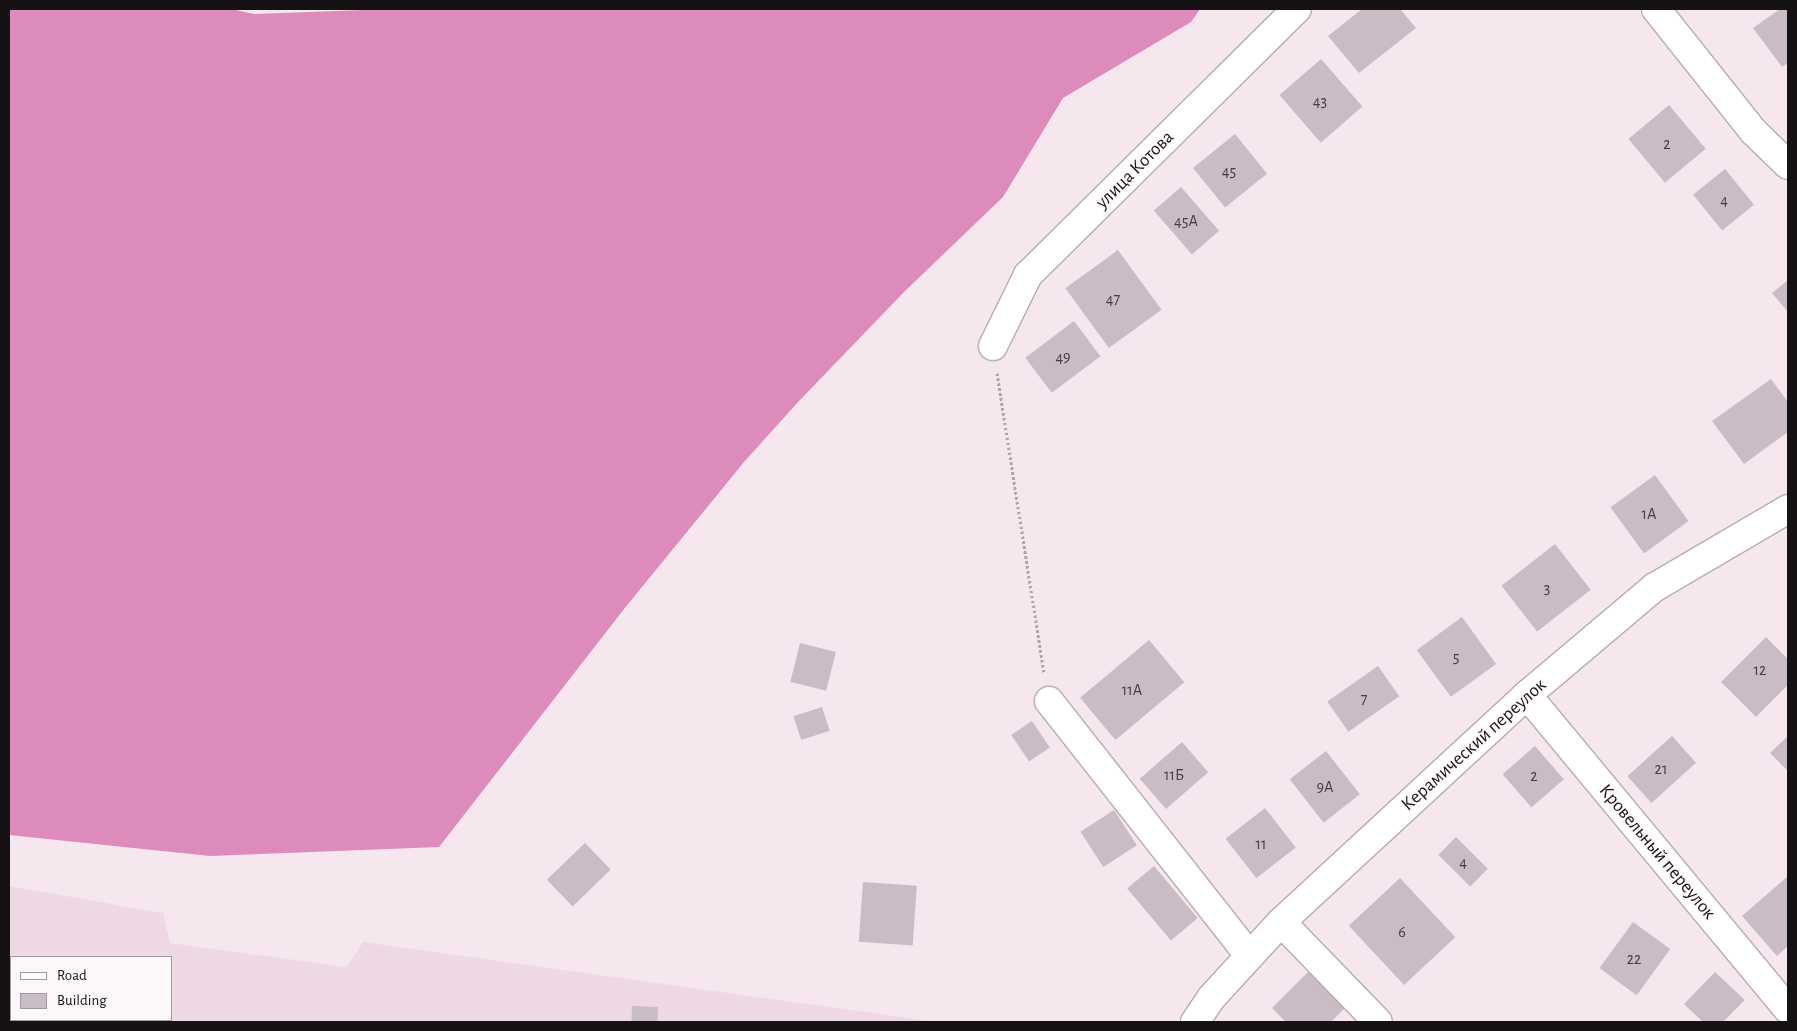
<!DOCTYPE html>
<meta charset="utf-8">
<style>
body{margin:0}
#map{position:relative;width:1797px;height:1031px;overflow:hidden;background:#f6e7ef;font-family:"Alegreya Sans",sans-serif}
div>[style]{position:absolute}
.built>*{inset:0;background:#eed8e4}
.forest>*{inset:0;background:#dc8bbb}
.building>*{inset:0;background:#cabcc4;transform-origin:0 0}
.path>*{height:3px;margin-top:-1.5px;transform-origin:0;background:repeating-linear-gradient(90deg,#aea3a9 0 2.5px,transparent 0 5px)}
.roads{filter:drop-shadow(1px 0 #b9abb2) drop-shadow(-1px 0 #b9abb2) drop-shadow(0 1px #b9abb2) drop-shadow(0 -1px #b9abb2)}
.street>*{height:28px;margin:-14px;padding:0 14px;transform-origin:14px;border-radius:14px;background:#fff}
span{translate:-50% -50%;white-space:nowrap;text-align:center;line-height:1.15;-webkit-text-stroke:4px #fdf7fa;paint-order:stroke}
.number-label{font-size:16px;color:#433c40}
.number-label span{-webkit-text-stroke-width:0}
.street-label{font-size:19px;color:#161214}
.frame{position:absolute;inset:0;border:10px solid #161214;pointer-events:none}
.legend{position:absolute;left:10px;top:956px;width:162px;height:65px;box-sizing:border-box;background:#fdf7fa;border:1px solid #a19b9e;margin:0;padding:6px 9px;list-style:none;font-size:15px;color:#161214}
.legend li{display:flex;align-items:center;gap:10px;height:25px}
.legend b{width:25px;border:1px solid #a19b9e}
</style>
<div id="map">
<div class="built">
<div style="clip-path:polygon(evenodd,9px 886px,163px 913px,170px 943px,347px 967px,363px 942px,937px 1022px,9px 1022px,9px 886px,11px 957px,171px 957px,171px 1020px,11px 1020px,11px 957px)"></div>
</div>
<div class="forest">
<div style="clip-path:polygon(9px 9px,231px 9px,254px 14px,392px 9px,1200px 9px,1191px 22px,1063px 98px,1003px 197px,905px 291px,799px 401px,744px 462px,624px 609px,439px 847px,210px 856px,9px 835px)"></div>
</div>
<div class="building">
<div style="clip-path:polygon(1362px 9px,1400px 9px,1416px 28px,1359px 73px,1328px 36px)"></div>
<div style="clip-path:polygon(1780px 9px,1788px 9px,1788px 63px,1782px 67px,1753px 28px)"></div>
<div style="left:1321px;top:59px;width:63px;height:55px;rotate:49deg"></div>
<div style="left:1669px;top:105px;width:57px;height:53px;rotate:50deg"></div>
<div style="left:1235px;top:134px;width:51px;height:54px;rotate:51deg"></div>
<div style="left:1725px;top:169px;width:46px;height:41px;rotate:51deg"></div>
<div style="left:1181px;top:187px;width:58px;height:36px;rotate:49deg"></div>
<div style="left:1118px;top:250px;width:74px;height:65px;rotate:54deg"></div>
<div style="clip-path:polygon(1788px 280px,1788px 312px,1772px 293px)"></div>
<div style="left:1074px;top:321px;width:44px;height:61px;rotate:53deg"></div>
<div style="clip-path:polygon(1771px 379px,1788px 402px,1788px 432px,1744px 464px,1712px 421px)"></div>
<div style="left:1655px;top:475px;width:57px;height:55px;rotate:54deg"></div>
<div style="left:1555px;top:544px;width:58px;height:68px;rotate:52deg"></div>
<div style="left:1462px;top:617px;width:58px;height:56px;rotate:54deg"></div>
<div style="clip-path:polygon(1766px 637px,1788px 659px,1788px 685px,1756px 717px,1721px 682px)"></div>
<div style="left:1149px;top:640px;width:55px;height:90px;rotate:50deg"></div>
<div style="left:800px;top:643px;width:37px;height:40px;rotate:14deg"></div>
<div style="left:1378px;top:666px;width:37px;height:62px;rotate:55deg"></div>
<div style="left:822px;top:707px;width:25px;height:30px;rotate:72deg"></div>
<div style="left:1032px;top:721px;width:32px;height:25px;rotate:56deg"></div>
<div style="left:1672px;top:736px;width:36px;height:60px;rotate:48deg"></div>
<div style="clip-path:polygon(1788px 736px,1788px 771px,1770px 753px)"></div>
<div style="left:1182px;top:742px;width:40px;height:56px;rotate:49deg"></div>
<div style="left:1535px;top:746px;width:44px;height:43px;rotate:49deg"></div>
<div style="left:1326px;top:751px;width:55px;height:46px;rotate:52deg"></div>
<div style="left:1265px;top:808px;width:50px;height:50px;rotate:52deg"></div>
<div style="left:1114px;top:810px;width:42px;height:40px;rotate:57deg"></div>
<div style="left:1456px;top:837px;width:45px;height:25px;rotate:45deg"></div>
<div style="left:585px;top:843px;width:37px;height:53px;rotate:46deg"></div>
<div style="left:1154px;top:866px;width:68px;height:35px;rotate:50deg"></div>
<div style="clip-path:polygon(1788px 876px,1788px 946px,1777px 956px,1742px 916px)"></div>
<div style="left:1400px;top:878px;width:81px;height:70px;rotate:47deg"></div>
<div style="left:863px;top:882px;width:54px;height:60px;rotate:4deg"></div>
<div style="left:1633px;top:922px;width:46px;height:57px;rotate:36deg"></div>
<div style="clip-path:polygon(1311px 969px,1347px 1006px,1331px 1022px,1286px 1022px,1272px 1008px)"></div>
<div style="clip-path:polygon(1715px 972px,1745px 1000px,1723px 1022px,1703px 1022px,1684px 1004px)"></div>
<div style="left:632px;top:1006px;width:26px;height:16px;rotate:2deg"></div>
</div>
<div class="path">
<div style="left:997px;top:373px;width:304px;rotate:81.1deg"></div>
</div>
<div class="roads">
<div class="street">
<div style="left:1656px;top:9px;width:157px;rotate:51.5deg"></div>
<div style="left:1754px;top:132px;width:47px;rotate:44.1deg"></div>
<div style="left:993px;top:346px;width:79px;rotate:-63.8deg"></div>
<div style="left:1028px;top:275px;width:378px;rotate:-44.7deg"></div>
<div style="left:1527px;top:695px;width:408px;rotate:50.3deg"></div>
<div style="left:1049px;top:701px;width:323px;rotate:51.8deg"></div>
<div style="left:1281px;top:922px;width:139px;rotate:45.9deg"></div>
<div style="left:1195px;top:1022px;width:30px;rotate:-56deg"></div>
<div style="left:1212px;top:997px;width:102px;rotate:-47.4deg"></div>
<div style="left:1281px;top:922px;width:335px;rotate:-42.7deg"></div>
<div style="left:1527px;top:695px;width:167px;rotate:-40.2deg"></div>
<div style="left:1655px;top:587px;width:154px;rotate:-30.4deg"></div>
</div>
</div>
<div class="number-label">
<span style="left:1320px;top:101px">43</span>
<span style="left:1667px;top:144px">2</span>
<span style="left:1229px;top:171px">45</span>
<span style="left:1724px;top:200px">4</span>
<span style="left:1186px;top:221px">45А</span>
<span style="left:1113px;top:299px">47</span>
<span style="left:1063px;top:357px">49</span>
<span style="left:1649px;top:514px">1А</span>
<span style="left:1547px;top:588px">3</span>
<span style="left:1456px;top:657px">5</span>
<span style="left:1760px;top:670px">12</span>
<span style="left:1132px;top:690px">11А</span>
<span style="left:1364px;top:699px">7</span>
<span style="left:1661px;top:769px">21</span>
<span style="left:1174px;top:775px">11Б</span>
<span style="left:1534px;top:776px">2</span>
<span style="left:1325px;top:787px">9А</span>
<span style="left:1261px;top:844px">11</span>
<span style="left:1463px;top:862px">4</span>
<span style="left:1402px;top:932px">6</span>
<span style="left:1634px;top:959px">22</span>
</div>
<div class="street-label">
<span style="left:1135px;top:170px;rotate:-45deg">улица Котова</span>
<span style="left:1474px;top:745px;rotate:-42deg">Керамический переулок</span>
<span style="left:1657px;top:852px;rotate:50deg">Кровельный переулок</span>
</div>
<div class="frame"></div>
<ul class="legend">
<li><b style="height:6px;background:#fff"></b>Road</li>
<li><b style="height:14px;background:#cabcc4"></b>Building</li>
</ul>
</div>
